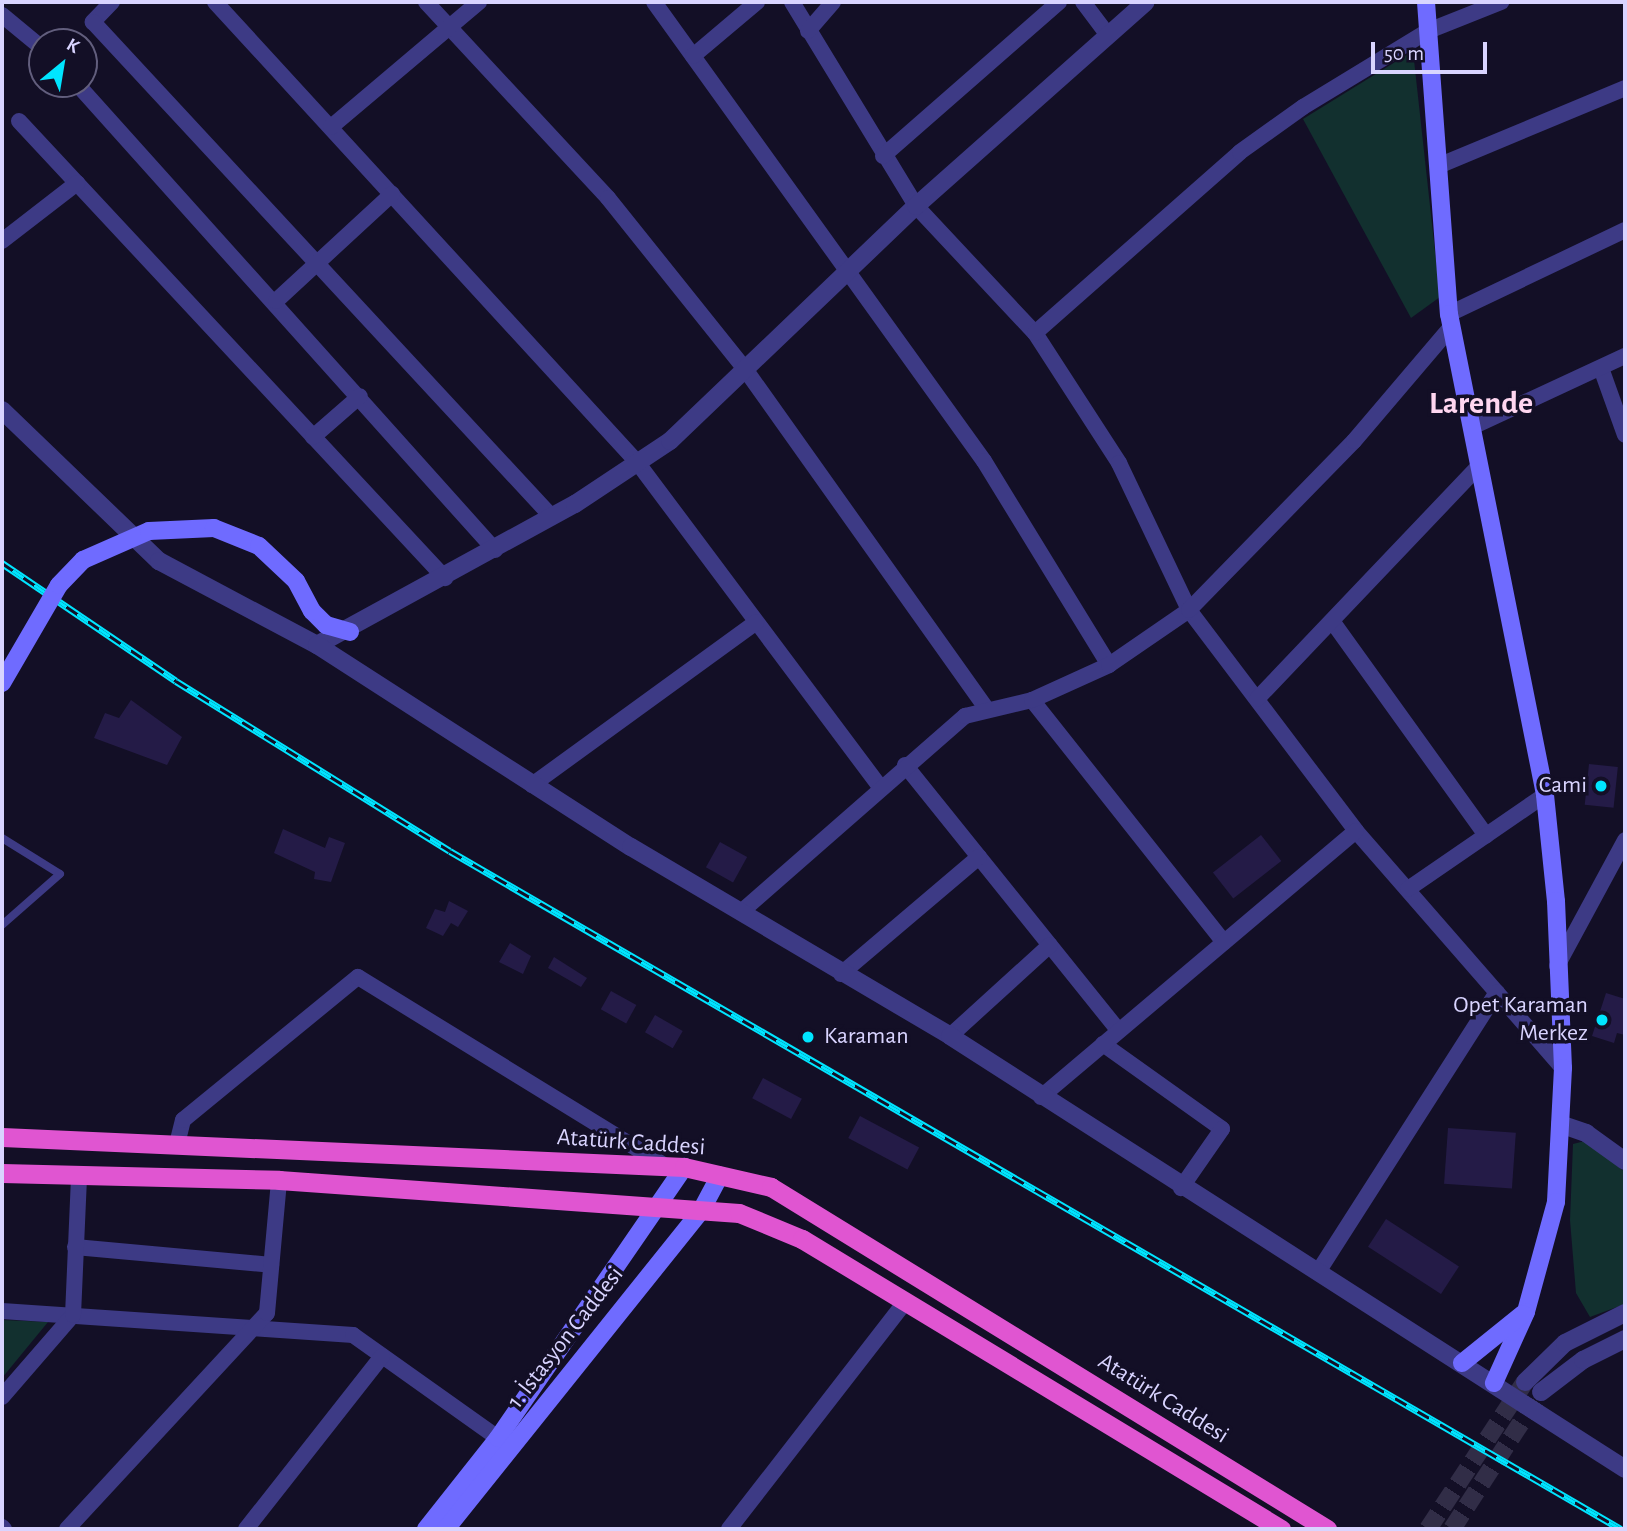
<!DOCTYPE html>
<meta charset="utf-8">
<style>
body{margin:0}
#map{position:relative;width:1627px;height:1531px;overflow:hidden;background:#130f26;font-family:"Alegreya Sans",sans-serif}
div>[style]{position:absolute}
.green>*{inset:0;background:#12302f}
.building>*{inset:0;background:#241b47;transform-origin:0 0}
.tertiary-tunnel>*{height:18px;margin-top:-9px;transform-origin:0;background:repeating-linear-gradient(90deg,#312d47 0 18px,transparent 0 27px)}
.service>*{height:8px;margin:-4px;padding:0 4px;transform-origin:4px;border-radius:4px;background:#3d3a85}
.minor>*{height:16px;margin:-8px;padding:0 8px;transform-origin:8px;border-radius:8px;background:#3d3a85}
.tertiary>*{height:18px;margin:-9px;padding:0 9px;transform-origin:9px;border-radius:9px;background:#3d3a85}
.secondary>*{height:18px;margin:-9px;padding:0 9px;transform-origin:9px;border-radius:9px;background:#6f6bff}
.trunk>*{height:19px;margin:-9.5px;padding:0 9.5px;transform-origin:9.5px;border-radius:9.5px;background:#e055d1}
.rail>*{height:7px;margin-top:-3.5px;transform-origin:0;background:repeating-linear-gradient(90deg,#130f26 0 13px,#00e5ff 0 26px);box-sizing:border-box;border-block:2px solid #00e5ff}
.secondary-bridge>*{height:18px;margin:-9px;padding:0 9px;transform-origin:9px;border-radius:9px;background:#6f6bff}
.dots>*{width:19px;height:19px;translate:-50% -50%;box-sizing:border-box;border:4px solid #130f26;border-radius:50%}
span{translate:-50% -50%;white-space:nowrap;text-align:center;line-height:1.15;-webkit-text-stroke:7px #130f26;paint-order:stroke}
.poi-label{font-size:24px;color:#d9d4ff}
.right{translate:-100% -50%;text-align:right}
.left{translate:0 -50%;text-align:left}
.street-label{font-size:24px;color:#d9d4ff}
.district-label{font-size:32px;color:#ffd6f0;font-weight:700}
.frame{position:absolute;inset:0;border:4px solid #d9d4ff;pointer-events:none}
.north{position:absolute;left:28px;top:28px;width:70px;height:70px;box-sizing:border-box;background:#130f26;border:2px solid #625e7d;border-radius:50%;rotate:30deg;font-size:19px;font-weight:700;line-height:28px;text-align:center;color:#d9d4ff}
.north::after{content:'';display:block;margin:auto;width:24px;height:32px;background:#00e5ff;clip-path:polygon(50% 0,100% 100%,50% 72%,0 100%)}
.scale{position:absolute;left:1371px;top:42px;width:116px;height:32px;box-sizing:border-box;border:4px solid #d9d4ff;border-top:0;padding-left:9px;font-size:21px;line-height:24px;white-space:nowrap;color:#d9d4ff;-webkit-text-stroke:5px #130f26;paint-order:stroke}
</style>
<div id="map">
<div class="green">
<div style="clip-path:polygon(1413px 51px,1440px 297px,1411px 318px,1303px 119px)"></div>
<div style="clip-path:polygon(1585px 1141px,1625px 1172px,1625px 1304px,1590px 1317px,1576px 1293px,1570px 1220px,1573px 1144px)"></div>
<div style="clip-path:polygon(2px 1320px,48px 1322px,2px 1378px)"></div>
</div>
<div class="building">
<div style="clip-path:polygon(131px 700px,182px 737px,167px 765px,94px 738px,105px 713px,119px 718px)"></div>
<div style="left:1589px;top:764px;width:29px;height:41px;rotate:6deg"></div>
<div style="clip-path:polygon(283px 829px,325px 848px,329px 837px,345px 843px,331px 882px,314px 879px,315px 872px,274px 853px)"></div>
<div style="left:1261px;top:835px;width:33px;height:61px;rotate:52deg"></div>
<div style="left:720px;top:842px;width:31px;height:29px;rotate:29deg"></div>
<div style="clip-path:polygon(449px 901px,468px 911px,458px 927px,451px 923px,443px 936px,426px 928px,435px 909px,445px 912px)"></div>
<div style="clip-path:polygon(510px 943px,531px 956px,523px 974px,499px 962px)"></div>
<div style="clip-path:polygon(554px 957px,587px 978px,581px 987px,548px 968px)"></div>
<div style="left:611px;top:991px;width:29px;height:21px;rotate:29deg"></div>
<div style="clip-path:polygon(1606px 993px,1625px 999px,1625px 1035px,1617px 1033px,1614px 1043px,1592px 1036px)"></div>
<div style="left:655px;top:1015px;width:32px;height:20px;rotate:30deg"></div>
<div style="left:763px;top:1078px;width:44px;height:23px;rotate:28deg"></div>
<div style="left:860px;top:1116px;width:67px;height:25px;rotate:28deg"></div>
<div style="left:1448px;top:1128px;width:68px;height:56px;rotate:4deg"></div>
<div style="left:1386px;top:1219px;width:87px;height:33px;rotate:33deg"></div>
</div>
<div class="tertiary-tunnel">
<div style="left:1428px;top:1529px;width:176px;rotate:-56.6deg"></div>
<div style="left:1452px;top:1529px;width:163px;rotate:-57deg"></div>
</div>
<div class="service">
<div style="left:2px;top:838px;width:68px;rotate:31.8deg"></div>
<div style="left:60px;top:874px;width:77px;rotate:138.7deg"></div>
</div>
<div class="minor">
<div style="left:112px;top:2px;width:28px;rotate:134deg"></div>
<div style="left:93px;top:22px;width:675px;rotate:47.16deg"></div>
<div style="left:215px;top:2px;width:624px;rotate:47.47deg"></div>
<div style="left:637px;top:462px;width:404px;rotate:53.2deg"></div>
<div style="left:426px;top:2px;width:267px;rotate:47.1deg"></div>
<div style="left:608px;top:198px;width:219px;rotate:51.3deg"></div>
<div style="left:745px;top:369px;width:418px;rotate:54.6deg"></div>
<div style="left:654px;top:2px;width:565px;rotate:54.29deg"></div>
<div style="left:984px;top:461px;width:239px;rotate:58.5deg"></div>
<div style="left:792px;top:2px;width:239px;rotate:58.7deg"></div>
<div style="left:916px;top:206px;width:174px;rotate:46.9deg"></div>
<div style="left:1035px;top:333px;width:155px;rotate:57.1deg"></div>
<div style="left:1119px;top:463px;width:163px;rotate:64.5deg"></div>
<div style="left:1189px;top:610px;width:277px;rotate:52.9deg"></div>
<div style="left:1356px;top:831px;width:315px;rotate:48.9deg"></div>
<div style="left:1083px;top:2px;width:38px;rotate:53deg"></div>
<div style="left:2px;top:15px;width:52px;rotate:39.5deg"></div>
<div style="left:808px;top:31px;width:38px;rotate:-49deg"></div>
<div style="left:693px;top:56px;width:84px;rotate:-40.2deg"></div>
<div style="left:77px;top:84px;width:626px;rotate:48.11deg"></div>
<div style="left:19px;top:121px;width:625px;rotate:47.01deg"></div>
<div style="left:331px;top:127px;width:194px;rotate:-40.2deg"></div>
<div style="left:883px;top:156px;width:234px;rotate:-41.2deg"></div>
<div style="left:1438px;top:166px;width:203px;rotate:-22.6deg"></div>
<div style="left:2px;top:241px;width:95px;rotate:-37.7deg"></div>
<div style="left:276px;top:301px;width:158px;rotate:-42.7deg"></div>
<div style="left:1449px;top:314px;width:195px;rotate:-25.5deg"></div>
<div style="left:1035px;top:333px;width:273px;rotate:-41.4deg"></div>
<div style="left:1240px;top:152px;width:77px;rotate:-35.5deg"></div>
<div style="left:1303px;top:107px;width:146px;rotate:-31.3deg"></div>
<div style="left:1428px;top:31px;width:79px;rotate:-21.7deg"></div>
<div style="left:1601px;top:368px;width:71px;rotate:70.3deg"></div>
<div style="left:1472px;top:427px;width:169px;rotate:-24.9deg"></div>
<div style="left:313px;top:437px;width:62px;rotate:-41.1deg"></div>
<div style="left:1332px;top:621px;width:264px;rotate:54.3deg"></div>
<div style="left:1257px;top:699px;width:322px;rotate:-46.4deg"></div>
<div style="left:1032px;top:700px;width:309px;rotate:51.6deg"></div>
<div style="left:905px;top:765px;width:341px;rotate:51.2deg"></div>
<div style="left:532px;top:785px;width:277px;rotate:-36deg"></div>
<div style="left:1408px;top:889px;width:166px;rotate:-34.5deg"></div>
<div style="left:741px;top:912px;width:298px;rotate:-41.2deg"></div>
<div style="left:965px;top:716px;width:69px;rotate:-13.4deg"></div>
<div style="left:1032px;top:700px;width:85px;rotate:-24.4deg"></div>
<div style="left:1109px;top:665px;width:97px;rotate:-34.5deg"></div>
<div style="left:1189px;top:610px;width:236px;rotate:-45.7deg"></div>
<div style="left:1354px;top:441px;width:151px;rotate:-49.6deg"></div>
<div style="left:1557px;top:966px;width:143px;rotate:-61.6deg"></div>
<div style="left:841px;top:974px;width:181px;rotate:-40.3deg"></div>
<div style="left:950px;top:1036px;width:135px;rotate:-42.3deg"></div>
<div style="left:1103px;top:1044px;width:146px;rotate:35.5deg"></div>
<div style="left:1222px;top:1129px;width:72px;rotate:124.8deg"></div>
<div style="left:1041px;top:1097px;width:412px;rotate:-40.2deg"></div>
<div style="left:177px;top:1144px;width:25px;rotate:-76deg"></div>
<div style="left:183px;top:1120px;width:226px;rotate:-39.3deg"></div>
<div style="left:358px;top:977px;width:361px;rotate:31.6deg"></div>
<div style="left:75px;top:1247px;width:197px;rotate:5.2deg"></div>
<div style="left:1318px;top:1272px;width:332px;rotate:-57.4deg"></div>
<div style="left:2px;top:1311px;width:352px;rotate:3.9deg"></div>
<div style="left:353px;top:1335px;width:178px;rotate:35.4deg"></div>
<div style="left:2px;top:1397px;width:108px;rotate:-49.1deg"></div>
<div style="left:73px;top:1315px;width:138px;rotate:-87.5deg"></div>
<div style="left:2px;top:1527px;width:3px;rotate:45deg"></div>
<div style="left:67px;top:1529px;width:294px;rotate:-47.2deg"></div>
<div style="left:267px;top:1313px;width:134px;rotate:-84.8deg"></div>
<div style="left:246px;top:1529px;width:220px;rotate:-51.8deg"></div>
<div style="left:729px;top:1529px;width:287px;rotate:-52.2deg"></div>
</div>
<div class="tertiary">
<div style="left:2px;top:410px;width:218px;rotate:43.9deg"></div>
<div style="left:159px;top:561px;width:179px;rotate:28deg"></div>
<div style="left:317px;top:645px;width:294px;rotate:-28.7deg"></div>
<div style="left:575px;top:504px;width:114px;rotate:-33.6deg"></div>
<div style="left:670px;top:441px;width:340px;rotate:-43.7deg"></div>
<div style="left:916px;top:206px;width:307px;rotate:-41.6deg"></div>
<div style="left:317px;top:645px;width:373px;rotate:32.8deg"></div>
<div style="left:631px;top:847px;width:371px;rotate:30.6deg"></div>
<div style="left:950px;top:1036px;width:802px;rotate:32.68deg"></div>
<div style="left:1560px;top:1124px;width:28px;rotate:19deg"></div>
<div style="left:1586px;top:1133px;width:48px;rotate:35.7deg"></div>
<div style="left:1525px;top:1382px;width:56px;rotate:-44.3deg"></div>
<div style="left:1565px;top:1343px;width:67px;rotate:-26.6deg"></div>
<div style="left:1541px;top:1392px;width:53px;rotate:-37.3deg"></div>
<div style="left:1583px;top:1360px;width:47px;rotate:-26.6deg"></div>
</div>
<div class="secondary">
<div style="left:1426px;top:2px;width:313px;rotate:85.8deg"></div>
<div style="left:1449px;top:314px;width:490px;rotate:78.7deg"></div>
<div style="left:1545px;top:795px;width:107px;rotate:84.1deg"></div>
<div style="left:1556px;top:901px;width:167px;rotate:87.6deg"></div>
<div style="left:1563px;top:1068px;width:134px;rotate:93deg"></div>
<div style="left:1556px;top:1202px;width:114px;rotate:105.3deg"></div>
<div style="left:1526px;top:1312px;width:78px;rotate:114.3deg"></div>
<div style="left:312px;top:611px;width:20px;rotate:45deg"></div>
<div style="left:326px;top:625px;width:25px;rotate:16deg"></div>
<div style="left:1462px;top:1363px;width:78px;rotate:-38.8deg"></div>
<div style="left:426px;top:1529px;width:116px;rotate:-51.6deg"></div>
<div style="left:498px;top:1438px;width:329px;rotate:-55.5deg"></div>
<div style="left:446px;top:1529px;width:410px;rotate:-51.3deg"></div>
<div style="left:702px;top:1209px;width:38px;rotate:-62deg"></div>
</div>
<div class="trunk">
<div style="left:2px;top:1137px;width:683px;rotate:2.52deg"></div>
<div style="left:684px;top:1167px;width:89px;rotate:12.9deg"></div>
<div style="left:771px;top:1187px;width:653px;rotate:31.6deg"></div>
<div style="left:2px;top:1173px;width:277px;rotate:1.4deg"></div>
<div style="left:279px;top:1180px;width:461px;rotate:4.1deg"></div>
<div style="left:739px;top:1213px;width:68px;rotate:22.4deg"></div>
<div style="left:802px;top:1239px;width:560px;rotate:31.19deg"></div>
</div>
<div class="rail">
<div style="left:2px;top:563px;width:210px;rotate:34.1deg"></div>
<div style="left:176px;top:681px;width:322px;rotate:31.8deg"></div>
<div style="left:450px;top:851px;width:1353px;rotate:30.07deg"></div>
</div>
<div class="secondary-bridge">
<div style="left:2px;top:683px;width:113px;rotate:-59.8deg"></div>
<div style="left:59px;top:585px;width:35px;rotate:-46deg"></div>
<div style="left:83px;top:560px;width:72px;rotate:-23.7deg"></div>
<div style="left:149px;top:531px;width:65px;rotate:-2.6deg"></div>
<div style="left:214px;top:528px;width:48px;rotate:21.8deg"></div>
<div style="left:259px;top:546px;width:51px;rotate:43.4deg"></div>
<div style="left:296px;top:581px;width:34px;rotate:62deg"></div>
</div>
<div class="dots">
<div style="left:1601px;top:786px;background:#00e5ff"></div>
<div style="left:1602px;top:1020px;background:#00e5ff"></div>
<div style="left:808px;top:1037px;background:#00e5ff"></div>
</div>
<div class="poi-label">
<span class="right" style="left:1587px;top:786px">Cami</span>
<span class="right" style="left:1588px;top:1020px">Opet Karaman<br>Merkez</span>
<span class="left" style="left:824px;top:1037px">Karaman</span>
</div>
<div class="street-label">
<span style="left:631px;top:1143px;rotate:4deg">Atatürk Caddesi</span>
<span style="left:566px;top:1338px;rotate:-52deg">1. İstasyon Caddesi</span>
<span style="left:1163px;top:1399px;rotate:32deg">Atatürk Caddesi</span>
</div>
<div class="district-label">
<span style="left:1481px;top:403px">Larende</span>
</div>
<div class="frame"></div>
<div class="north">K</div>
<div class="scale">50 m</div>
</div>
